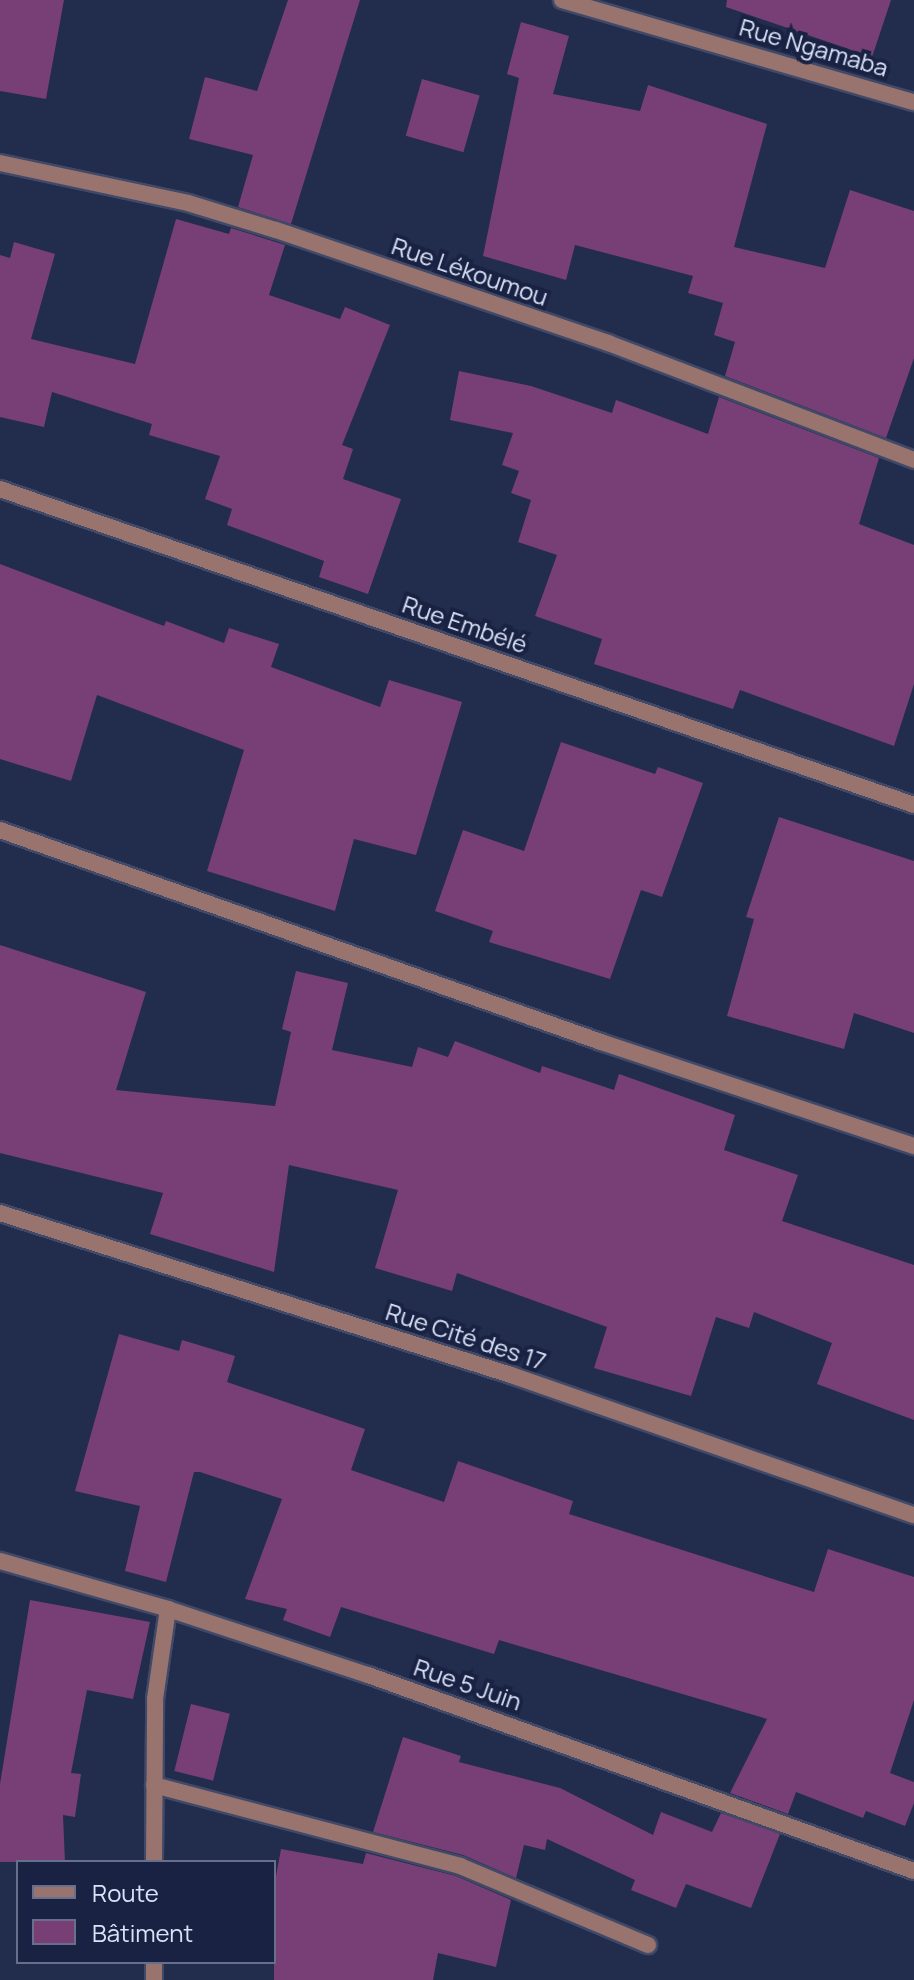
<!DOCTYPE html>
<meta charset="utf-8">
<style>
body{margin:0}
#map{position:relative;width:914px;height:1980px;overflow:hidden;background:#222c4d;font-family:Manrope,sans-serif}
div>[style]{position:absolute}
.building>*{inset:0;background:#773f75;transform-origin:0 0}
.roads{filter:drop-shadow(2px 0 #404968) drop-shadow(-2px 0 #404968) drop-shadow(0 2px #404968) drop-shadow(0 -2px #404968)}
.street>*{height:16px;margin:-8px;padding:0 8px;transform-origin:8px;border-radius:8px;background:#99736d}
span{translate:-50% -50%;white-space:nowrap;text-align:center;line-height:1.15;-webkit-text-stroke:8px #192242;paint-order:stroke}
.street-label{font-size:24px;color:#dbe3f8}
.legend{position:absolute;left:16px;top:1860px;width:260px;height:104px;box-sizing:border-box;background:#192242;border:2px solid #676f8b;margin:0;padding:10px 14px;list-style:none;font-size:24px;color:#dbe3f8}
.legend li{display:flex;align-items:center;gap:16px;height:40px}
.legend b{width:40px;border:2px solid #676f8b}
</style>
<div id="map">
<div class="building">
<div style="clip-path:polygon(0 0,64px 0,46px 99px,0 91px)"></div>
<div style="clip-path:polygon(288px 0,360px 0,291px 224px,238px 207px,253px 155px,189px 139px,205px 77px,257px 91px)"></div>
<div style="clip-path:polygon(727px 0,891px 0,872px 57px,726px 7px)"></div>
<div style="clip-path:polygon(521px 22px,569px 36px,553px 94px,640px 111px,648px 85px,767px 124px,734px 247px,825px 268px,850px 190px,914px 211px,914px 358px,886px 438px,725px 376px,735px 342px,714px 335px,723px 303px,688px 293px,693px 276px,575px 245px,566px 280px,483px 256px,519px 78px,507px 74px)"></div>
<div style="left:422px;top:79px;width:60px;height:59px;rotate:16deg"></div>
<div style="clip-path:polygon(176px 219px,229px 234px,231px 228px,285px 245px,269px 295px,340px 319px,345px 307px,390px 325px,342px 445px,353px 449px,343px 479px,401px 499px,368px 594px,319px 577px,324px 561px,227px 525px,232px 509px,205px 499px,220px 456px,149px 435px,152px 424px,52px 392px,44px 427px,0 417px,0 255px,10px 258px,14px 242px,55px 254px,31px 339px,135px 364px)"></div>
<div style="clip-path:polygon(459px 371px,531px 386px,612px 413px,616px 400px,708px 434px,719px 397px,879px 458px,859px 524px,914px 545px,914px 684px,894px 746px,740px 690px,733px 709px,594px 664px,602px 639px,535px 616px,557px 555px,518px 542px,531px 500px,511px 493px,519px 471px,502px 465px,513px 433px,450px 420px)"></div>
<div style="clip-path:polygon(0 564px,164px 626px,166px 621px,224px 643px,229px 628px,279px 644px,271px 667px,380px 707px,389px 680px,462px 702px,416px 855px,354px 839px,335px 911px,207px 871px,244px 750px,97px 695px,71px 781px,0 759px)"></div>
<div style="clip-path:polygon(561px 742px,655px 774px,658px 767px,703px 783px,662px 897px,641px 890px,610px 979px,489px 942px,493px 931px,435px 911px,463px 830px,524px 851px)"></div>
<div style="clip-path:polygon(779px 817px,914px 861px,914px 1033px,854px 1013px,844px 1049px,727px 1016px,754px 919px,746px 917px)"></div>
<div style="clip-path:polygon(0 945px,146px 992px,116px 1090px,275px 1106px,291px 1032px,282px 1029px,296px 971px,348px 983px,332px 1050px,412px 1067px,418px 1047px,448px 1057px,455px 1041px,540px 1073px,542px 1066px,614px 1090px,619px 1074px,735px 1115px,724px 1150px,798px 1175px,782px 1221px,914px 1265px,914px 1420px,817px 1384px,832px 1343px,754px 1312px,749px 1328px,716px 1317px,691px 1396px,594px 1368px,607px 1327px,457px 1273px,452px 1291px,375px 1268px,398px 1190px,289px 1165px,274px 1272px,150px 1234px,163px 1193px,0 1153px)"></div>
<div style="clip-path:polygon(119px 1334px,179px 1351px,182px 1340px,235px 1356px,227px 1382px,365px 1429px,351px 1470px,444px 1502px,458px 1461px,573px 1501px,569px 1514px,814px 1592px,828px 1549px,914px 1577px,914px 1700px,890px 1773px,914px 1782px,914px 1803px,905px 1826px,866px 1811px,863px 1818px,796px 1792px,788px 1814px,730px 1793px,767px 1719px,499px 1640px,494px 1654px,341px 1607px,330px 1637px,283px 1620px,287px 1609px,245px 1599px,282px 1499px,200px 1472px,194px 1472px,166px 1582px,125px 1571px,140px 1506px,75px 1491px)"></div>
<div style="clip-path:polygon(30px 1600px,150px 1622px,133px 1699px,87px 1690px,71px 1773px,81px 1774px,75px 1817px,63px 1815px,65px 1862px,0 1862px,0 1784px)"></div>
<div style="left:191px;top:1704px;width:40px;height:69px;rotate:14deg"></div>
<div style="clip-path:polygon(403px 1737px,461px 1756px,459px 1762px,560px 1788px,653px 1835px,661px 1812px,712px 1832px,721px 1813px,780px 1834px,751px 1908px,686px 1884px,676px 1908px,631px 1890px,635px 1880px,547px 1839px,545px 1850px,524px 1845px,516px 1878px,463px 1855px,373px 1832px)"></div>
<div style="clip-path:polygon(281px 1849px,363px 1864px,366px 1853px,456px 1876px,511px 1900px,496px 1967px,438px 1953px,433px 1980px,274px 1980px,274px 1887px)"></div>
</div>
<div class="roads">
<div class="street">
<div style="left:562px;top:0;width:366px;rotate:16.2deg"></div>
<div style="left:0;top:163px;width:192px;rotate:12deg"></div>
<div style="left:188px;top:203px;width:92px;rotate:17.1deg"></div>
<div style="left:276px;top:230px;width:351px;rotate:18.8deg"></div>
<div style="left:608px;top:343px;width:328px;rotate:20.9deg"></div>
<div style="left:0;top:489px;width:967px;rotate:19.07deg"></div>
<div style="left:0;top:830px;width:637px;rotate:19.43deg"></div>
<div style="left:601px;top:1042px;width:330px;rotate:18.4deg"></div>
<div style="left:0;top:1213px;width:536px;rotate:17.59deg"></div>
<div style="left:511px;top:1375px;width:427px;rotate:19.2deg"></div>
<div style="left:0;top:1561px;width:175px;rotate:15.9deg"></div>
<div style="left:168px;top:1609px;width:211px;rotate:18.3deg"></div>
<div style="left:368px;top:1675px;width:580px;rotate:19.75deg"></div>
<div style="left:154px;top:1785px;width:317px;rotate:14.8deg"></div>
<div style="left:460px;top:1866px;width:204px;rotate:22.8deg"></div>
<div style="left:154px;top:1862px;width:163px;rotate:-89.6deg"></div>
<div style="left:155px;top:1699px;width:91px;rotate:-81.8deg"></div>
<div style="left:154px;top:1980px;width:18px;rotate:-90deg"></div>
</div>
</div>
<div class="street-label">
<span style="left:814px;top:47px;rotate:16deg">Rue Ngamaba</span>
<span style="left:470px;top:271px;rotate:19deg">Rue Lékoumou</span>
<span style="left:465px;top:624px;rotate:19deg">Rue Embélé</span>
<span style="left:466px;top:1336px;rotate:18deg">Rue Cité des 17</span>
<span style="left:468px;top:1684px;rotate:19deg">Rue 5 Juin</span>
</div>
<ul class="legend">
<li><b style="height:10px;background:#99736d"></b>Route</li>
<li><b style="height:22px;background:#773f75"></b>Bâtiment</li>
</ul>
</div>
